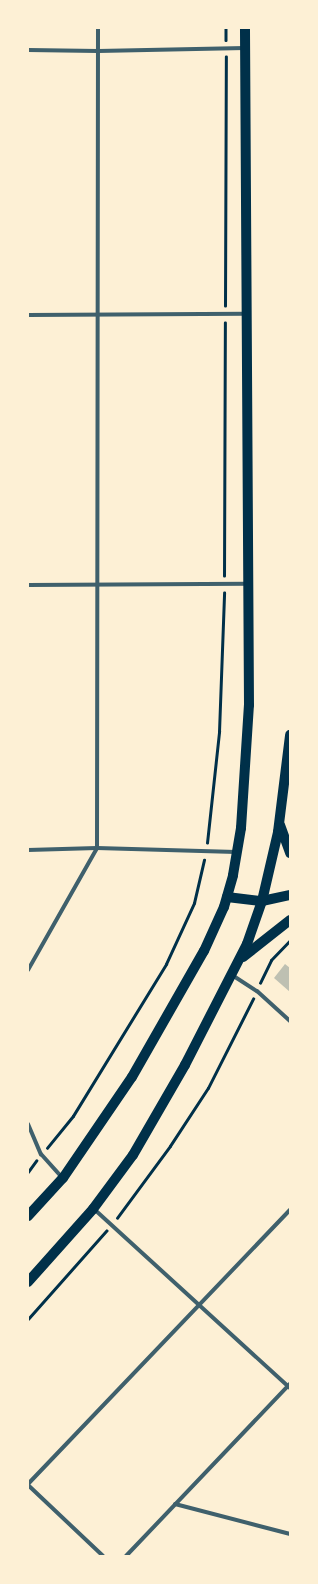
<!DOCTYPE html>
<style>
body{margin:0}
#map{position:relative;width:318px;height:1584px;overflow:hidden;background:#fdf0d5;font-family:Spectral,serif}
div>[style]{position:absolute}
.building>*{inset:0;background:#bec0b2}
.path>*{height:2.5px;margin:-1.25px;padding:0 1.25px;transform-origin:1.25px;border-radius:1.25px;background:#003049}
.minor>*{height:4px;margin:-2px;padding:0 2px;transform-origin:2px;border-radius:2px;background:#3f606c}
.primary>*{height:10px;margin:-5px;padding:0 5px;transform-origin:5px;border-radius:5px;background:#003049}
span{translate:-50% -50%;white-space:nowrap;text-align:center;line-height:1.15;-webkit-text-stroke:3.5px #fdf0d5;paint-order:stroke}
.frame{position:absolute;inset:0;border:29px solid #fdf0d5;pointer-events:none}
</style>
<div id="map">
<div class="building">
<div style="clip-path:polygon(285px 964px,290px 968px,290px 992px,274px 978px)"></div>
</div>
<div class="path">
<div style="left:226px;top:28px;width:12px;rotate:90deg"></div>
<div style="left:225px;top:306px;width:249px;rotate:-89.8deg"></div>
<div style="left:224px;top:576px;width:253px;rotate:-89.8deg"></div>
<div style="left:207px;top:843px;width:112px;rotate:-83.8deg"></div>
<div style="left:219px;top:732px;width:139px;rotate:-87.9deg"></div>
<div style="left:260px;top:983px;width:25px;rotate:-64deg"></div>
<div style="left:271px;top:960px;width:28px;rotate:-46deg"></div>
<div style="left:47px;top:1148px;width:41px;rotate:-50.9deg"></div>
<div style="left:73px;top:1116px;width:178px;rotate:-58.5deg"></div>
<div style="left:166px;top:964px;width:67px;rotate:-65.3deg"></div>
<div style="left:194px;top:903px;width:44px;rotate:-76.9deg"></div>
<div style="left:28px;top:1172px;width:14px;rotate:-54deg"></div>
<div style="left:117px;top:1218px;width:89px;rotate:-53.6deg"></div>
<div style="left:170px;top:1146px;width:69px;rotate:-56.8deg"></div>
<div style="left:208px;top:1088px;width:100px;rotate:-63.2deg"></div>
<div style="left:28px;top:1319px;width:118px;rotate:-48.4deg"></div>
</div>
<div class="minor">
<div style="left:28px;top:50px;width:70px;rotate:0.8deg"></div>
<div style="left:98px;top:51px;width:147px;rotate:-1.2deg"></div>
<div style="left:28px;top:315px;width:218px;rotate:-0.3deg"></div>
<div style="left:28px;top:585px;width:220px;rotate:-0.3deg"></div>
<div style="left:28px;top:850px;width:69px;rotate:-1.7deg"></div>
<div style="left:97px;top:848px;width:139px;rotate:1.6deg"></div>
<div style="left:28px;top:970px;width:140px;rotate:-60.5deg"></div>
<div style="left:97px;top:848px;width:820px;rotate:-89.93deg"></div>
<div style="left:232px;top:975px;width:30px;rotate:33deg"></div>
<div style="left:257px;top:991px;width:45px;rotate:42.3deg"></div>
<div style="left:28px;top:1124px;width:33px;rotate:67deg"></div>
<div style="left:41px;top:1154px;width:31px;rotate:48deg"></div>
<div style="left:94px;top:1209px;width:265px;rotate:42.4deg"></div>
<div style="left:28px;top:1484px;width:379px;rotate:-46.3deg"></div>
<div style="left:28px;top:1485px;width:103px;rotate:43.4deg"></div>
<div style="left:175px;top:1504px;width:119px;rotate:14.6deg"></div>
<div style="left:126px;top:1556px;width:238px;rotate:-46.4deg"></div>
</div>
<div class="primary">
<div style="left:280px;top:825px;width:30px;rotate:70deg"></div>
<div style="left:227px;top:897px;width:35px;rotate:7deg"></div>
<div style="left:262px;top:901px;width:29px;rotate:-12deg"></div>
<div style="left:243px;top:957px;width:60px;rotate:-38.2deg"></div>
<div style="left:28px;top:1216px;width:52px;rotate:-47.4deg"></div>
<div style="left:63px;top:1178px;width:122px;rotate:-55.7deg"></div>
<div style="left:132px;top:1077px;width:145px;rotate:-60.3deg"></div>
<div style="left:204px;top:951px;width:48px;rotate:-65.6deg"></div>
<div style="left:224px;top:907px;width:33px;rotate:-74deg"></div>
<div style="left:233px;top:875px;width:48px;rotate:-80.3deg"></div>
<div style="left:241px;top:828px;width:123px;rotate:-86.3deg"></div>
<div style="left:249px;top:705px;width:677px;rotate:-90.34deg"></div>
<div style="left:28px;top:1282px;width:98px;rotate:-48.3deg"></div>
<div style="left:93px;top:1209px;width:67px;rotate:-53.5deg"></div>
<div style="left:133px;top:1155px;width:104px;rotate:-60deg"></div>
<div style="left:185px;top:1065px;width:136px;rotate:-62.9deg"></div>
<div style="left:247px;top:944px;width:46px;rotate:-70.8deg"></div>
<div style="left:262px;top:901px;width:71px;rotate:-76.9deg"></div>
<div style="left:278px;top:832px;width:98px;rotate:-82.9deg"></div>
</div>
<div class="frame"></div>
</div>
